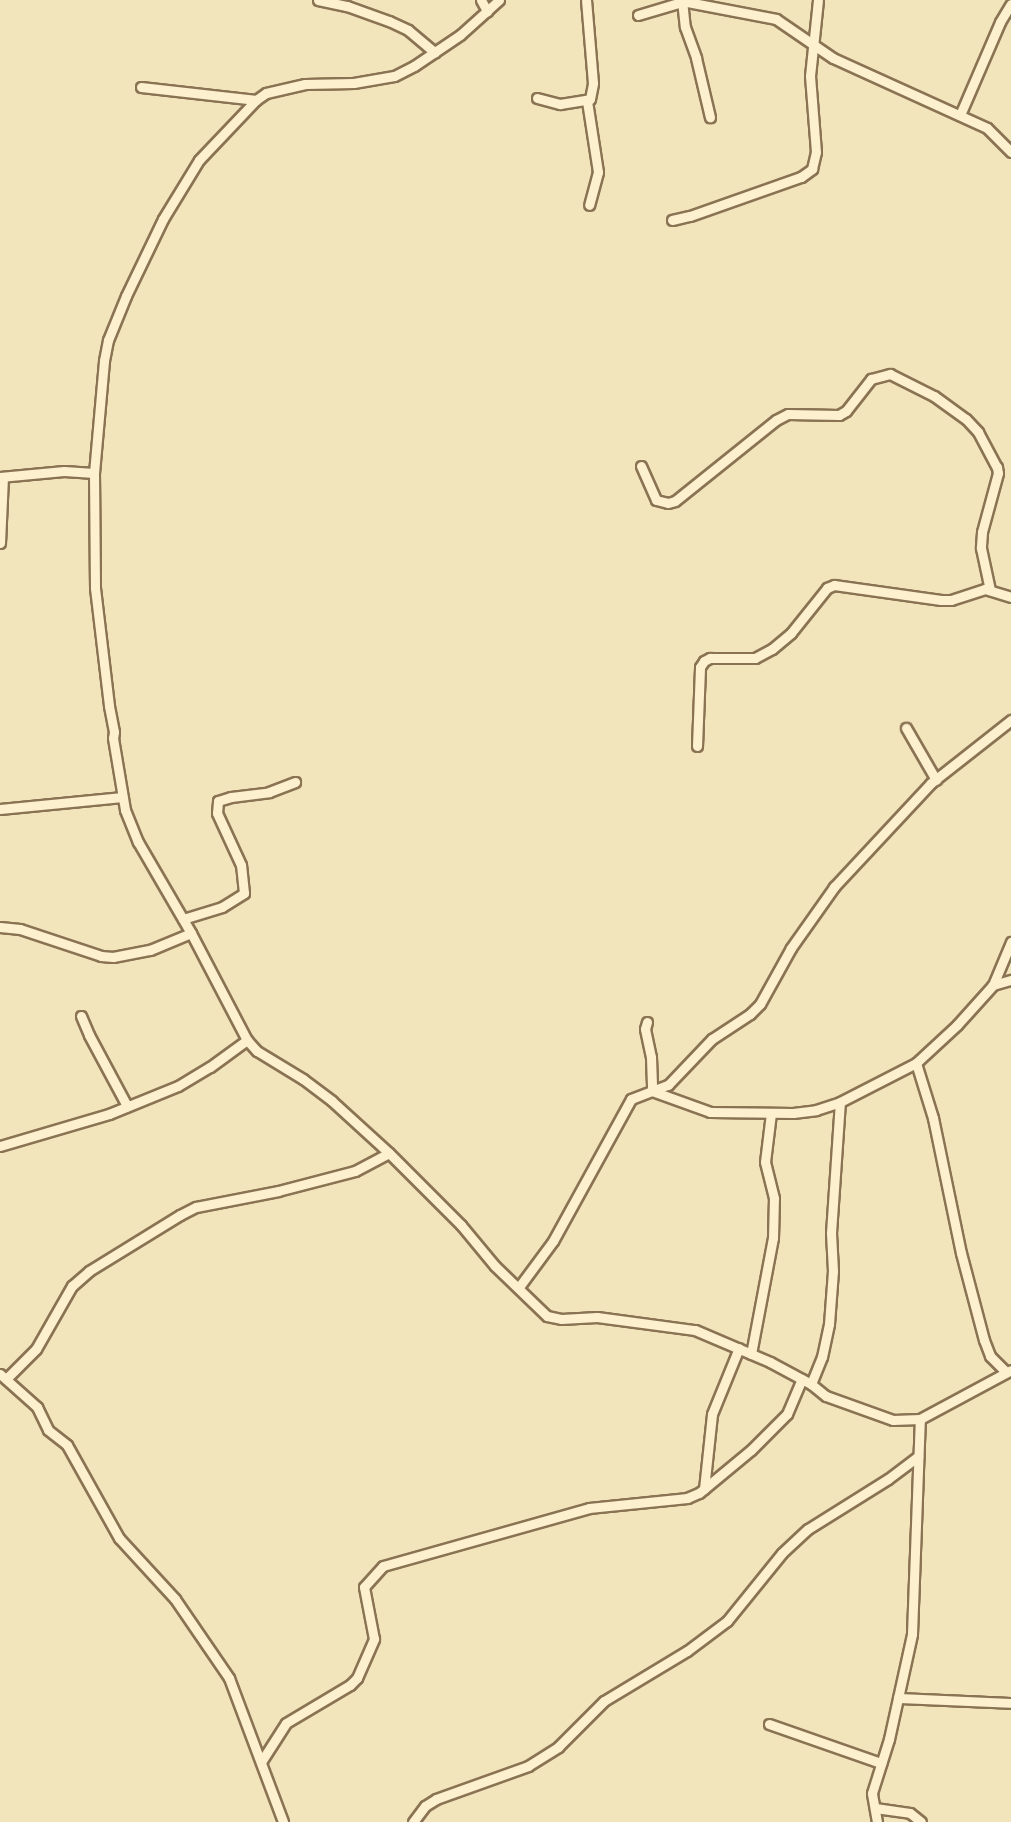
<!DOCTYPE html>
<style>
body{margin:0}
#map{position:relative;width:1011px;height:1822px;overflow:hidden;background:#f2e4bb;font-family:"Playfair Display",serif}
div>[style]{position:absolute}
.roads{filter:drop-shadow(2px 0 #8a7353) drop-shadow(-2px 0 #8a7353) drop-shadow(0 2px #8a7353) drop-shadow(0 -2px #8a7353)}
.minor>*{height:9px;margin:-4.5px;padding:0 4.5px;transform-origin:4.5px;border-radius:4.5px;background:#fcf0ce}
span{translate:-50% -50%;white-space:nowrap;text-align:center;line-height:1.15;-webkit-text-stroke:4.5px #f9edcb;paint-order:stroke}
</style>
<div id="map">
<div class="roads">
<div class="minor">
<div style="left:318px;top:0;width:30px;rotate:12deg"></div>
<div style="left:347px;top:6px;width:45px;rotate:19.7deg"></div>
<div style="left:389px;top:21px;width:21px;rotate:25deg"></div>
<div style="left:408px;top:30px;width:35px;rotate:40deg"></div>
<div style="left:481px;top:0;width:13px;rotate:61deg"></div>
<div style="left:499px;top:0;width:52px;rotate:138.1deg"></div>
<div style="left:460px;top:35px;width:55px;rotate:146deg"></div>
<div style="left:414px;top:66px;width:22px;rotate:153deg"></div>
<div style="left:394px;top:76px;width:41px;rotate:170.1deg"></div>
<div style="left:354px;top:83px;width:49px;rotate:178.8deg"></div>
<div style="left:305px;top:84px;width:40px;rotate:167deg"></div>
<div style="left:266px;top:93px;width:12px;rotate:145deg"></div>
<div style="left:256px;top:100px;width:83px;rotate:133.5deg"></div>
<div style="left:199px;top:160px;width:69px;rotate:121.4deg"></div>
<div style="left:163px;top:219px;width:85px;rotate:115.7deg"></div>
<div style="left:126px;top:296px;width:48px;rotate:112.2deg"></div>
<div style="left:108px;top:340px;width:21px;rotate:101deg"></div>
<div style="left:104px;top:361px;width:112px;rotate:95.1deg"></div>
<div style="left:94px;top:473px;width:115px;rotate:89.5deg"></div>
<div style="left:95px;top:588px;width:119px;rotate:83.2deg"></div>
<div style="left:109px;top:706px;width:26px;rotate:79deg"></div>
<div style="left:114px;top:732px;width:6px;rotate:99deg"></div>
<div style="left:113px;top:738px;width:73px;rotate:80.5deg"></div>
<div style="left:125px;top:810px;width:35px;rotate:68deg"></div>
<div style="left:138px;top:842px;width:105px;rotate:59.8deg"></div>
<div style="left:191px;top:933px;width:121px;rotate:62.4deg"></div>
<div style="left:247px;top:1040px;width:15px;rotate:48deg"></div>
<div style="left:257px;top:1051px;width:54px;rotate:31.3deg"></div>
<div style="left:303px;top:1079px;width:36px;rotate:37deg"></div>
<div style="left:332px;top:1101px;width:77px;rotate:42.4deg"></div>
<div style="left:389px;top:1153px;width:102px;rotate:45deg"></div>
<div style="left:461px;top:1225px;width:53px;rotate:50.3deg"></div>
<div style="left:495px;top:1266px;width:72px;rotate:43.9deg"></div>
<div style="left:547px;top:1316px;width:14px;rotate:12deg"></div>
<div style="left:561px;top:1319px;width:36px;rotate:-3deg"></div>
<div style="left:597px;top:1317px;width:99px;rotate:7.6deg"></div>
<div style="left:695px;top:1330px;width:82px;rotate:23.1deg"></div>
<div style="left:770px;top:1362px;width:47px;rotate:28.2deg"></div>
<div style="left:811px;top:1384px;width:19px;rotate:39deg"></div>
<div style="left:826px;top:1396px;width:71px;rotate:19.7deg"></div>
<div style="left:893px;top:1420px;width:27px;rotate:-2deg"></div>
<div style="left:920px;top:1419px;width:103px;rotate:-28.3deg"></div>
<div style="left:682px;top:0;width:27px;rotate:84deg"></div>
<div style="left:685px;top:27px;width:33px;rotate:70deg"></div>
<div style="left:696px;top:58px;width:61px;rotate:76.7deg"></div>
<div style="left:682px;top:1px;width:96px;rotate:10.8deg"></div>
<div style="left:776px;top:19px;width:69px;rotate:34.4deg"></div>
<div style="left:833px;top:58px;width:169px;rotate:24.4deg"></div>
<div style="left:987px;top:128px;width:34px;rotate:45deg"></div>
<div style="left:638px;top:15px;width:46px;rotate:-16.5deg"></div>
<div style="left:141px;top:87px;width:116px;rotate:6.4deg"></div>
<div style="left:537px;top:98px;width:24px;rotate:15deg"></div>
<div style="left:560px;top:104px;width:30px;rotate:-9deg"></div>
<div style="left:590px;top:99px;width:16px;rotate:-79deg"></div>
<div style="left:593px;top:83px;width:83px;rotate:-94.8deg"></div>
<div style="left:587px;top:101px;width:72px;rotate:81.2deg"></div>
<div style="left:598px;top:172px;width:34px;rotate:105deg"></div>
<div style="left:960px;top:115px;width:101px;rotate:-66.7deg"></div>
<div style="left:1000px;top:22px;width:21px;rotate:-59deg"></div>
<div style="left:672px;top:220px;width:18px;rotate:-13deg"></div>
<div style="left:690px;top:216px;width:118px;rotate:-19.4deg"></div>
<div style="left:801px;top:177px;width:14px;rotate:-36deg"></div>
<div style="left:812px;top:169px;width:17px;rotate:-77deg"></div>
<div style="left:816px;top:152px;width:76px;rotate:-94.5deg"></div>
<div style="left:810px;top:76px;width:76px;rotate:-84deg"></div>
<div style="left:641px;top:466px;width:37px;rotate:66deg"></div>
<div style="left:656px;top:500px;width:12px;rotate:14deg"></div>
<div style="left:668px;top:503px;width:7px;rotate:-16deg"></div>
<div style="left:675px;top:501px;width:129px;rotate:-38.7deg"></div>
<div style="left:776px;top:420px;width:13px;rotate:-27deg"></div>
<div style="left:788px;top:414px;width:51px;rotate:1.1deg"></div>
<div style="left:839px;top:415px;width:8px;rotate:-30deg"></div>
<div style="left:846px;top:411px;width:41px;rotate:-52deg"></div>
<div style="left:871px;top:379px;width:20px;rotate:-15deg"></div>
<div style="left:890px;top:374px;width:49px;rotate:26.6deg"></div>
<div style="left:934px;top:396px;width:39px;rotate:36deg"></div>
<div style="left:966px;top:419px;width:18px;rotate:47deg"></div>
<div style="left:978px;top:432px;width:40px;rotate:62deg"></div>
<div style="left:997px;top:467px;width:6px;rotate:81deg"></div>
<div style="left:998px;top:473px;width:61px;rotate:105.2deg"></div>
<div style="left:982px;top:532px;width:16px;rotate:94deg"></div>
<div style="left:981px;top:548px;width:43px;rotate:77.9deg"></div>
<div style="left:0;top:477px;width:64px;rotate:-5.4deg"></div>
<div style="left:64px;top:471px;width:30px;rotate:4deg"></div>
<div style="left:0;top:543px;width:66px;rotate:-87.4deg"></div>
<div style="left:906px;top:728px;width:60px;rotate:60deg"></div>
<div style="left:697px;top:746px;width:79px;rotate:-87.8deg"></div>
<div style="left:700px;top:667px;width:7px;rotate:-56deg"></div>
<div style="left:704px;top:661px;width:7px;rotate:-27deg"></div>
<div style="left:710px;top:658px;width:45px"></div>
<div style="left:755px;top:658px;width:19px;rotate:-28deg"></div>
<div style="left:772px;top:649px;width:25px;rotate:-40deg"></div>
<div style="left:791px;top:633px;width:58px;rotate:-51.3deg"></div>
<div style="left:827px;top:588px;width:8px;rotate:-23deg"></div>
<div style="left:834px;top:585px;width:108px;rotate:8deg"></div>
<div style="left:941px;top:600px;width:10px"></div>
<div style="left:951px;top:600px;width:36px;rotate:-18deg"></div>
<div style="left:985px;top:589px;width:27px;rotate:17deg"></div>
<div style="left:0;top:809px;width:123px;rotate:-5.6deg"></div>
<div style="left:183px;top:919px;width:41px;rotate:-17.1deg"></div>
<div style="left:222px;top:907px;width:26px;rotate:-32deg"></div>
<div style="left:244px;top:893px;width:28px;rotate:-96deg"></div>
<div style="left:241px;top:865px;width:57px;rotate:-114.8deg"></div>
<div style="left:217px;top:813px;width:12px;rotate:-85deg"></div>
<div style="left:218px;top:801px;width:14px;rotate:-17deg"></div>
<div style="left:231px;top:797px;width:38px;rotate:-7deg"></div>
<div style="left:269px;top:792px;width:28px;rotate:-21deg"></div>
<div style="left:0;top:927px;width:20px;rotate:6deg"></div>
<div style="left:20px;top:929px;width:85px;rotate:18.4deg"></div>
<div style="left:101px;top:956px;width:12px;rotate:5deg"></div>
<div style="left:113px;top:957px;width:38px;rotate:-11deg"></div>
<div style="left:150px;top:950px;width:44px;rotate:-22.5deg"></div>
<div style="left:993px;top:985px;width:19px;rotate:-16deg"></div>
<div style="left:81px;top:1016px;width:21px;rotate:67deg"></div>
<div style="left:89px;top:1035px;width:81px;rotate:61.8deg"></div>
<div style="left:647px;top:1022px;width:7px;rotate:106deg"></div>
<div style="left:645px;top:1029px;width:29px;rotate:78deg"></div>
<div style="left:651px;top:1057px;width:34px;rotate:88deg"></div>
<div style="left:652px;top:1091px;width:62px;rotate:19.9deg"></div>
<div style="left:710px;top:1112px;width:83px;rotate:0.7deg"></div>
<div style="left:793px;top:1113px;width:23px;rotate:-7deg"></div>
<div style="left:816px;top:1110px;width:25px;rotate:-18deg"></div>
<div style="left:840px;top:1102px;width:85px;rotate:-27.2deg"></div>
<div style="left:916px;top:1063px;width:56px;rotate:-42.8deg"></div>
<div style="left:957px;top:1025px;width:54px;rotate:-48deg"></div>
<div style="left:993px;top:985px;width:47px;rotate:-67.3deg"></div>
<div style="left:916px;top:1063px;width:58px;rotate:72.8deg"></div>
<div style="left:933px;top:1118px;width:138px;rotate:78.3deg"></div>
<div style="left:961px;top:1253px;width:90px;rotate:75.2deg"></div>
<div style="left:984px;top:1340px;width:17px;rotate:69deg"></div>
<div style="left:990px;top:1356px;width:23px;rotate:45deg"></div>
<div style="left:0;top:1146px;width:114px;rotate:-16.4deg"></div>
<div style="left:109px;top:1114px;width:74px;rotate:-22.1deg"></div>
<div style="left:178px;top:1086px;width:37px;rotate:-31deg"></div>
<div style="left:210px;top:1067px;width:46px;rotate:-36.1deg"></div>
<div style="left:519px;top:1287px;width:57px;rotate:-53.5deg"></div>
<div style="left:553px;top:1241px;width:162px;rotate:-61.2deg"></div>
<div style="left:631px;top:1099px;width:40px;rotate:-21deg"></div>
<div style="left:668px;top:1085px;width:64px;rotate:-46.3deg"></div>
<div style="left:712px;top:1039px;width:45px;rotate:-33.3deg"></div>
<div style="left:750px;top:1014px;width:14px;rotate:-45deg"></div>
<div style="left:760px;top:1004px;width:64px;rotate:-61deg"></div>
<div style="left:791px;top:948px;width:75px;rotate:-54.8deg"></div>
<div style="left:834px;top:887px;width:142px;rotate:-47deg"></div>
<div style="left:931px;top:783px;width:102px;rotate:-38.2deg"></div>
<div style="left:751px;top:1354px;width:118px;rotate:-79.3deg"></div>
<div style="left:773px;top:1238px;width:40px;rotate:-88.6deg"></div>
<div style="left:774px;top:1198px;width:37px;rotate:-104deg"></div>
<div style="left:765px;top:1162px;width:49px;rotate:-83deg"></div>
<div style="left:0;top:1374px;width:50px;rotate:41.7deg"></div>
<div style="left:37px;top:1407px;width:25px;rotate:64deg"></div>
<div style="left:48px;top:1430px;width:24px;rotate:38deg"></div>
<div style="left:67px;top:1445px;width:107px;rotate:60.8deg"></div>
<div style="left:119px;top:1538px;width:83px;rotate:47.4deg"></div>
<div style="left:175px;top:1599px;width:96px;rotate:55.6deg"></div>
<div style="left:229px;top:1678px;width:154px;rotate:69.4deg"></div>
<div style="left:6px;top:1379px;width:42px;rotate:-45deg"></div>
<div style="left:36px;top:1349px;width:73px;rotate:-60.3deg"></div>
<div style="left:72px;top:1286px;width:23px;rotate:-41deg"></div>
<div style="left:89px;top:1271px;width:107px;rotate:-31.6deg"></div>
<div style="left:180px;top:1215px;width:18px;rotate:-27deg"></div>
<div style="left:196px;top:1207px;width:84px;rotate:-11deg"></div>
<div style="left:278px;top:1191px;width:80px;rotate:-14.6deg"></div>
<div style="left:355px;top:1171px;width:38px;rotate:-28deg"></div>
<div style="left:811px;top:1384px;width:29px;rotate:-68deg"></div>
<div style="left:822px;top:1357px;width:34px;rotate:-78deg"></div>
<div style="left:829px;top:1324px;width:53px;rotate:-85.7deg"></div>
<div style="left:833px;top:1271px;width:38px;rotate:-93deg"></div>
<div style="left:831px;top:1233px;width:131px;rotate:-86.1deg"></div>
<div style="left:704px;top:1489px;width:75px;rotate:-83.9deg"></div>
<div style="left:712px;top:1414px;width:71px;rotate:-67.8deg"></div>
<div style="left:898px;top:1698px;width:113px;rotate:2.5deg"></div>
<div style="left:769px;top:1724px;width:119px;rotate:19.2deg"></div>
<div style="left:261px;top:1762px;width:46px;rotate:-57.3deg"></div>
<div style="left:286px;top:1723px;width:74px;rotate:-30.7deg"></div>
<div style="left:350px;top:1685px;width:10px;rotate:-45deg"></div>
<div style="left:357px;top:1678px;width:43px;rotate:-66.4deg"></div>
<div style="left:374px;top:1639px;width:53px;rotate:-100.9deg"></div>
<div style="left:364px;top:1587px;width:28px;rotate:-48deg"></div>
<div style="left:383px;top:1566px;width:214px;rotate:-15.7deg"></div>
<div style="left:589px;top:1508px;width:99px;rotate:-5.8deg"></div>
<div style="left:687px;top:1498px;width:13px;rotate:-23deg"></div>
<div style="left:699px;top:1493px;width:67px;rotate:-39.6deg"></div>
<div style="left:751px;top:1450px;width:51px;rotate:-45deg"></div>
<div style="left:787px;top:1414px;width:38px;rotate:-67deg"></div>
<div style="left:875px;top:1808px;width:35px;rotate:8deg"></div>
<div style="left:910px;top:1813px;width:14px;rotate:39deg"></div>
<div style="left:413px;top:1822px;width:20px;rotate:-53deg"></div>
<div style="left:425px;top:1806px;width:13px;rotate:-32deg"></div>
<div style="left:436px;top:1799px;width:98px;rotate:-19.7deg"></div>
<div style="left:528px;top:1766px;width:36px;rotate:-32deg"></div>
<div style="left:558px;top:1747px;width:65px;rotate:-45deg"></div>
<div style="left:604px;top:1701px;width:97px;rotate:-31.1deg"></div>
<div style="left:687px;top:1651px;width:50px;rotate:-36.9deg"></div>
<div style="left:727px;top:1621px;width:87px;rotate:-51deg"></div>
<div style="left:782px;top:1553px;width:35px;rotate:-43deg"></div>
<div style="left:808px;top:1529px;width:94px;rotate:-32deg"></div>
<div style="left:888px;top:1479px;width:38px;rotate:-37deg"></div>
<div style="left:877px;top:1822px;width:29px;rotate:-100deg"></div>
<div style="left:872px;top:1793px;width:57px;rotate:-72.5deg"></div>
<div style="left:889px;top:1739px;width:107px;rotate:-77.6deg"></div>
<div style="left:912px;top:1634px;width:215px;rotate:-87.9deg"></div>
</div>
</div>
</div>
